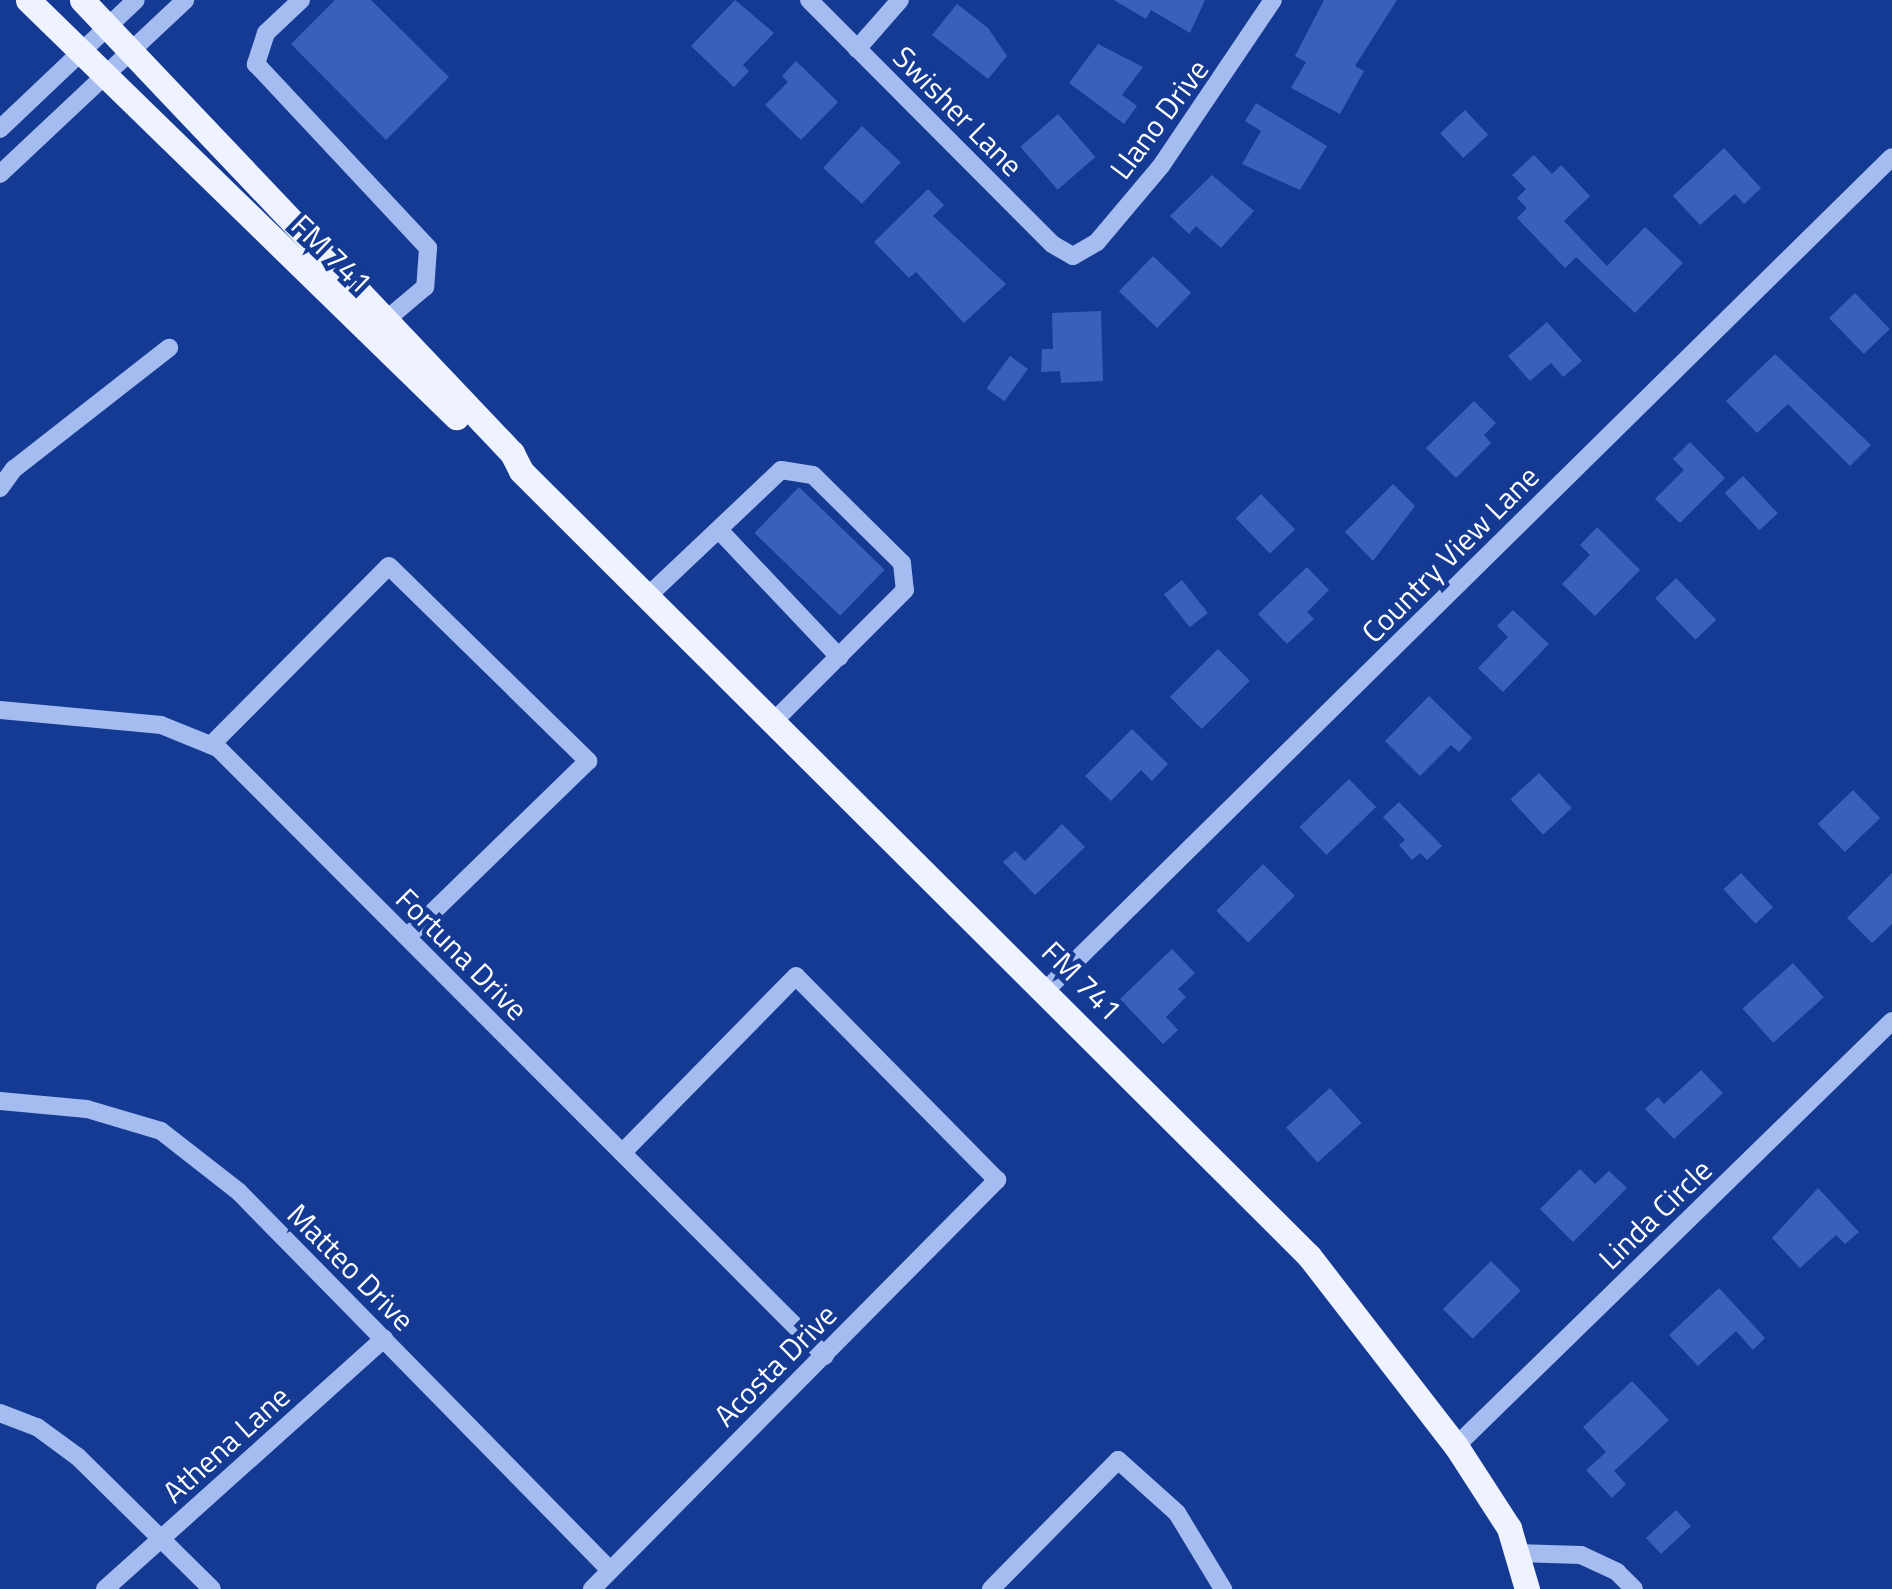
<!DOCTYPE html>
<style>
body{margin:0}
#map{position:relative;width:1892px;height:1589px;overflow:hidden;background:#153a93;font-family:"Titillium Web",sans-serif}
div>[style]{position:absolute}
.building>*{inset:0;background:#3a61ba;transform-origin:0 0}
.minor>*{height:18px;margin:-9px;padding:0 9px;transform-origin:9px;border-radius:9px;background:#a5bcf1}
.major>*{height:25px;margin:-12.5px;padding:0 12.5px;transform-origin:12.5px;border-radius:12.5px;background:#eff3ff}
span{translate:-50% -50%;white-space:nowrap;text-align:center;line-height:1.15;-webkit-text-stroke:9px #153a93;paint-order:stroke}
.street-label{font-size:30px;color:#fff}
</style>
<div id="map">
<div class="building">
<div style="clip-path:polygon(335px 0,371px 0,449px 77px,386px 140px,291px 44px)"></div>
<div style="clip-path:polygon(735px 0,774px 33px,743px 65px,749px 71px,734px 87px,691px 46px)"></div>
<div style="clip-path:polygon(1114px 0,1205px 0,1190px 33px,1151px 10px,1146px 19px)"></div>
<div style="clip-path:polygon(1324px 0,1397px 0,1355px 66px,1364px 71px,1340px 114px,1291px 88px,1306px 62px,1295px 56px)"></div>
<div style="clip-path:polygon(957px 4px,988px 28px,1007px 56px,988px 79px,932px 35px)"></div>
<div style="clip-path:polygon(1098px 44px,1143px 67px,1122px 95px,1137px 106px,1124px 124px,1069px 83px)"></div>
<div style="clip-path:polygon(796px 61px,838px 102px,801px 140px,765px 105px,788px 82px,782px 76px)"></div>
<div style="clip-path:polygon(1256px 103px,1327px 146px,1300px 190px,1242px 164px,1261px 131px,1245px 121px)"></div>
<div style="left:1465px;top:110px;width:34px;height:34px;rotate:47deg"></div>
<div style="left:1058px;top:114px;width:57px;height:50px;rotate:49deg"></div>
<div style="left:862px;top:126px;width:53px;height:57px;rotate:43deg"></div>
<div style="clip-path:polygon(1724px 148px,1761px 188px,1744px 204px,1735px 194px,1700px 225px,1673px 196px)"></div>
<div style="clip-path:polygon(1534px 155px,1552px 174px,1561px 165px,1590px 196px,1564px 221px,1607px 266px,1645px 227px,1683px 263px,1635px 313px,1576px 257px,1565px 268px,1517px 218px,1527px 208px,1517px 198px,1526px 189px,1512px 175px)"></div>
<div style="clip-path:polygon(1212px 175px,1254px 211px,1221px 248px,1196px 226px,1189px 234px,1170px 216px)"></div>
<div style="clip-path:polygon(928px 189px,944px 205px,933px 216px,1006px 284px,964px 323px,916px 272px,909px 278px,874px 242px)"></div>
<div style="left:1153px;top:256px;width:53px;height:49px;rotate:44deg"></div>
<div style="left:1855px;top:293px;width:50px;height:36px;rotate:46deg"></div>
<div style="clip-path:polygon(1101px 311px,1103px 381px,1061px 383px,1060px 371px,1041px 372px,1042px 349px,1053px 349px,1052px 313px)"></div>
<div style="clip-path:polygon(1547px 322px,1582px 361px,1563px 377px,1551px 363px,1530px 381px,1508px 356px)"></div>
<div style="clip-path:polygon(1775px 354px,1871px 445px,1850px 466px,1788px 404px,1757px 433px,1726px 401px)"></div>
<div style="left:1010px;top:356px;width:22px;height:40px;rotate:36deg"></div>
<div style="clip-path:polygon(1474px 401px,1496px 423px,1484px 435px,1491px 443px,1456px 478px,1426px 448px)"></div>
<div style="clip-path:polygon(1690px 442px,1725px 478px,1680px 523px,1655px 499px,1684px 470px,1673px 459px)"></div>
<div style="left:1743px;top:476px;width:51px;height:25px;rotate:47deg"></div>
<div style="clip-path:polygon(1393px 484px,1415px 506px,1373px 561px,1345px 532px)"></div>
<div style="left:799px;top:487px;width:119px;height:64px;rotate:44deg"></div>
<div style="left:1261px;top:494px;width:49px;height:35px;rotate:46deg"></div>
<div style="clip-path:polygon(1597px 527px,1640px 570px,1595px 616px,1562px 584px,1590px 555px,1580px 545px)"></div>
<div style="clip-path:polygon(1307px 567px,1329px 590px,1307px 612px,1314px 619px,1287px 644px,1258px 614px)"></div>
<div style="left:1676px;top:578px;width:58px;height:29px;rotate:46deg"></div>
<div style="left:1182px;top:580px;width:42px;height:23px;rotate:52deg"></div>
<div style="clip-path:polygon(1513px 610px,1549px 644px,1503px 692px,1478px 668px,1508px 637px,1497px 626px)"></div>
<div style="left:1218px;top:649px;width:45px;height:68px;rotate:45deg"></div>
<div style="clip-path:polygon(1429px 696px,1472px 738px,1459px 752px,1451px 745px,1420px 776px,1385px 741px)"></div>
<div style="clip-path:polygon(1132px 729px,1168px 764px,1152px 781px,1141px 770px,1111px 801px,1085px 776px)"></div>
<div style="left:1539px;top:773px;width:48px;height:39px;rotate:47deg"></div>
<div style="left:1349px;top:779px;width:39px;height:69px;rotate:46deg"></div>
<div style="left:1853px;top:790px;width:39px;height:49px;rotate:46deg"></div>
<div style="clip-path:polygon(1399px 802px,1442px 846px,1427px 860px,1420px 853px,1412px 860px,1399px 845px,1405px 840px,1383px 817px)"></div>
<div style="clip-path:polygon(1062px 824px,1085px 847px,1035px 895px,1003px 862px,1015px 851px,1025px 861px)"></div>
<div style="left:1263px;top:864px;width:45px;height:66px;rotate:45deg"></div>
<div style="left:1741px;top:873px;width:47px;height:24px;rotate:47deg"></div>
<div style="clip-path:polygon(1892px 873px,1892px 924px,1872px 943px,1847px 918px)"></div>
<div style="clip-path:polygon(1172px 949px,1195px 973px,1178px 989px,1186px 997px,1166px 1017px,1178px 1030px,1163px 1044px,1120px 999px)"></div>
<div style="left:1793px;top:963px;width:46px;height:68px;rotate:48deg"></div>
<div style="clip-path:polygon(1701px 1070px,1723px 1093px,1674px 1139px,1645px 1109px,1658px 1097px,1664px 1104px)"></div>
<div style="left:1330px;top:1088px;width:47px;height:59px;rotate:48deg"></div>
<div style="clip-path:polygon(1580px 1169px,1595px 1184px,1609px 1171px,1627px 1188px,1573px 1242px,1540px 1209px)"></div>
<div style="clip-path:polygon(1818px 1188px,1859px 1232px,1845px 1244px,1836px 1235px,1800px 1268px,1772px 1238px)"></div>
<div style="left:1491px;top:1261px;width:42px;height:68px;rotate:45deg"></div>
<div style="clip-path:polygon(1719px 1288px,1765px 1338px,1753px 1350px,1736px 1331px,1698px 1366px,1669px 1335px)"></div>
<div style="clip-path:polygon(1632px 1381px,1669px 1420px,1614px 1471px,1626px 1484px,1612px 1498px,1586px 1470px,1606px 1452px,1583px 1427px)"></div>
<div style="left:1676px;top:1510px;width:22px;height:41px;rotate:47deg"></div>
</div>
<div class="minor">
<div style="left:301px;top:0;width:48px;rotate:136.7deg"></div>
<div style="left:266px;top:33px;width:33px;rotate:108deg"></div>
<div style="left:256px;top:64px;width:252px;rotate:46.9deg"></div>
<div style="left:428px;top:248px;width:39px;rotate:94deg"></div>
<div style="left:425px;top:287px;width:51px;rotate:139.8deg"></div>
<div style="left:809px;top:0;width:344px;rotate:45.1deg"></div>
<div style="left:1052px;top:244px;width:24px;rotate:30deg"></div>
<div style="left:1073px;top:256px;width:28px;rotate:-30deg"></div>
<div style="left:1097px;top:242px;width:99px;rotate:-49.9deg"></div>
<div style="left:1161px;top:166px;width:200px;rotate:-56deg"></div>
<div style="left:857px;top:49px;width:65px;rotate:-48.7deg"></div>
<div style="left:0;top:129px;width:187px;rotate:-43.5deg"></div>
<div style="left:0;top:174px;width:254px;rotate:-43.2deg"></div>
<div style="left:0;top:488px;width:24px;rotate:-54deg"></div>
<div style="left:14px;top:469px;width:197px;rotate:-38deg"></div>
<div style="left:719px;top:530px;width:175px;rotate:46.6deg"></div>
<div style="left:650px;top:594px;width:180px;rotate:-43.4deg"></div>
<div style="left:781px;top:470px;width:32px;rotate:9deg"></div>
<div style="left:813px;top:475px;width:125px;rotate:44.7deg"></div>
<div style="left:902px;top:563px;width:27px;rotate:84deg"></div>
<div style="left:905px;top:590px;width:184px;rotate:135deg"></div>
<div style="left:0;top:710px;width:162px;rotate:5.3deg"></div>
<div style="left:161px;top:725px;width:61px;rotate:22deg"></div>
<div style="left:218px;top:748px;width:859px;rotate:45.05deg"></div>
<div style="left:211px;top:745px;width:252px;rotate:-45.2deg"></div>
<div style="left:389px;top:566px;width:279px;rotate:44.4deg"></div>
<div style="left:588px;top:761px;width:252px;rotate:135.8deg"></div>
<div style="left:1046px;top:990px;width:1187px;rotate:-44.56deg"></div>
<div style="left:0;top:1101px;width:87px;rotate:5.3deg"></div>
<div style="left:87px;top:1109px;width:77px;rotate:16.6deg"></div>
<div style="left:161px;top:1131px;width:99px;rotate:38deg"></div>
<div style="left:239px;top:1192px;width:528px;rotate:45.54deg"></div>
<div style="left:0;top:1413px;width:40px;rotate:21deg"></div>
<div style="left:37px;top:1427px;width:51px;rotate:36.2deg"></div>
<div style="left:78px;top:1457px;width:188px;rotate:44.6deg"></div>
<div style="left:1456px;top:1446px;width:609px;rotate:-44.27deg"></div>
<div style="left:1517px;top:1553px;width:64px;rotate:1.8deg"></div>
<div style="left:1581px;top:1555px;width:40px;rotate:25deg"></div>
<div style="left:1617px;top:1572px;width:24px;rotate:45deg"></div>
<div style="left:105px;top:1589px;width:375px;rotate:-41.9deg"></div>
<div style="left:592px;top:1589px;width:576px;rotate:-45.28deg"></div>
<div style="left:997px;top:1180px;width:286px;rotate:-134.6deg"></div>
<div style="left:796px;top:976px;width:248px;rotate:134.5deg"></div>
<div style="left:991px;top:1589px;width:181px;rotate:-45.4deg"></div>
<div style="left:1118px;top:1460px;width:79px;rotate:41.9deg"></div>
<div style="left:1177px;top:1513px;width:89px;rotate:58.8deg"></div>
</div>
<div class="major">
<div style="left:28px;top:0;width:598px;rotate:44.25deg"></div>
<div style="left:82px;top:0;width:625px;rotate:46.49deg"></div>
<div style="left:512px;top:453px;width:20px;rotate:63deg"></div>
<div style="left:521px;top:471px;width:1112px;rotate:44.89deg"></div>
<div style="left:1309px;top:1256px;width:240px;rotate:52.3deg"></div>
<div style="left:1456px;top:1446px;width:98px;rotate:57.1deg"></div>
<div style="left:1509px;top:1528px;width:64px;rotate:73.6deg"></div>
</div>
<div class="street-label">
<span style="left:958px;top:111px;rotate:45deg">Swisher Lane</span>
<span style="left:1159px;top:119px;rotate:-53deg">Llano Drive</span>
<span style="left:332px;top:254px;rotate:44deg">FM 741</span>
<span style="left:1450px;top:554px;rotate:-45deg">Country View Lane</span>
<span style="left:462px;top:954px;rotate:45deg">Fortuna Drive</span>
<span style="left:1082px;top:981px;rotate:45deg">FM 741</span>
<span style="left:1655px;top:1214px;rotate:-44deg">Linda Circle</span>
<span style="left:351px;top:1267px;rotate:45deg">Matteo Drive</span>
<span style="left:775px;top:1365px;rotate:-45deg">Acosta Drive</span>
<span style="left:226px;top:1444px;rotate:-42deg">Athena Lane</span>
</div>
</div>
